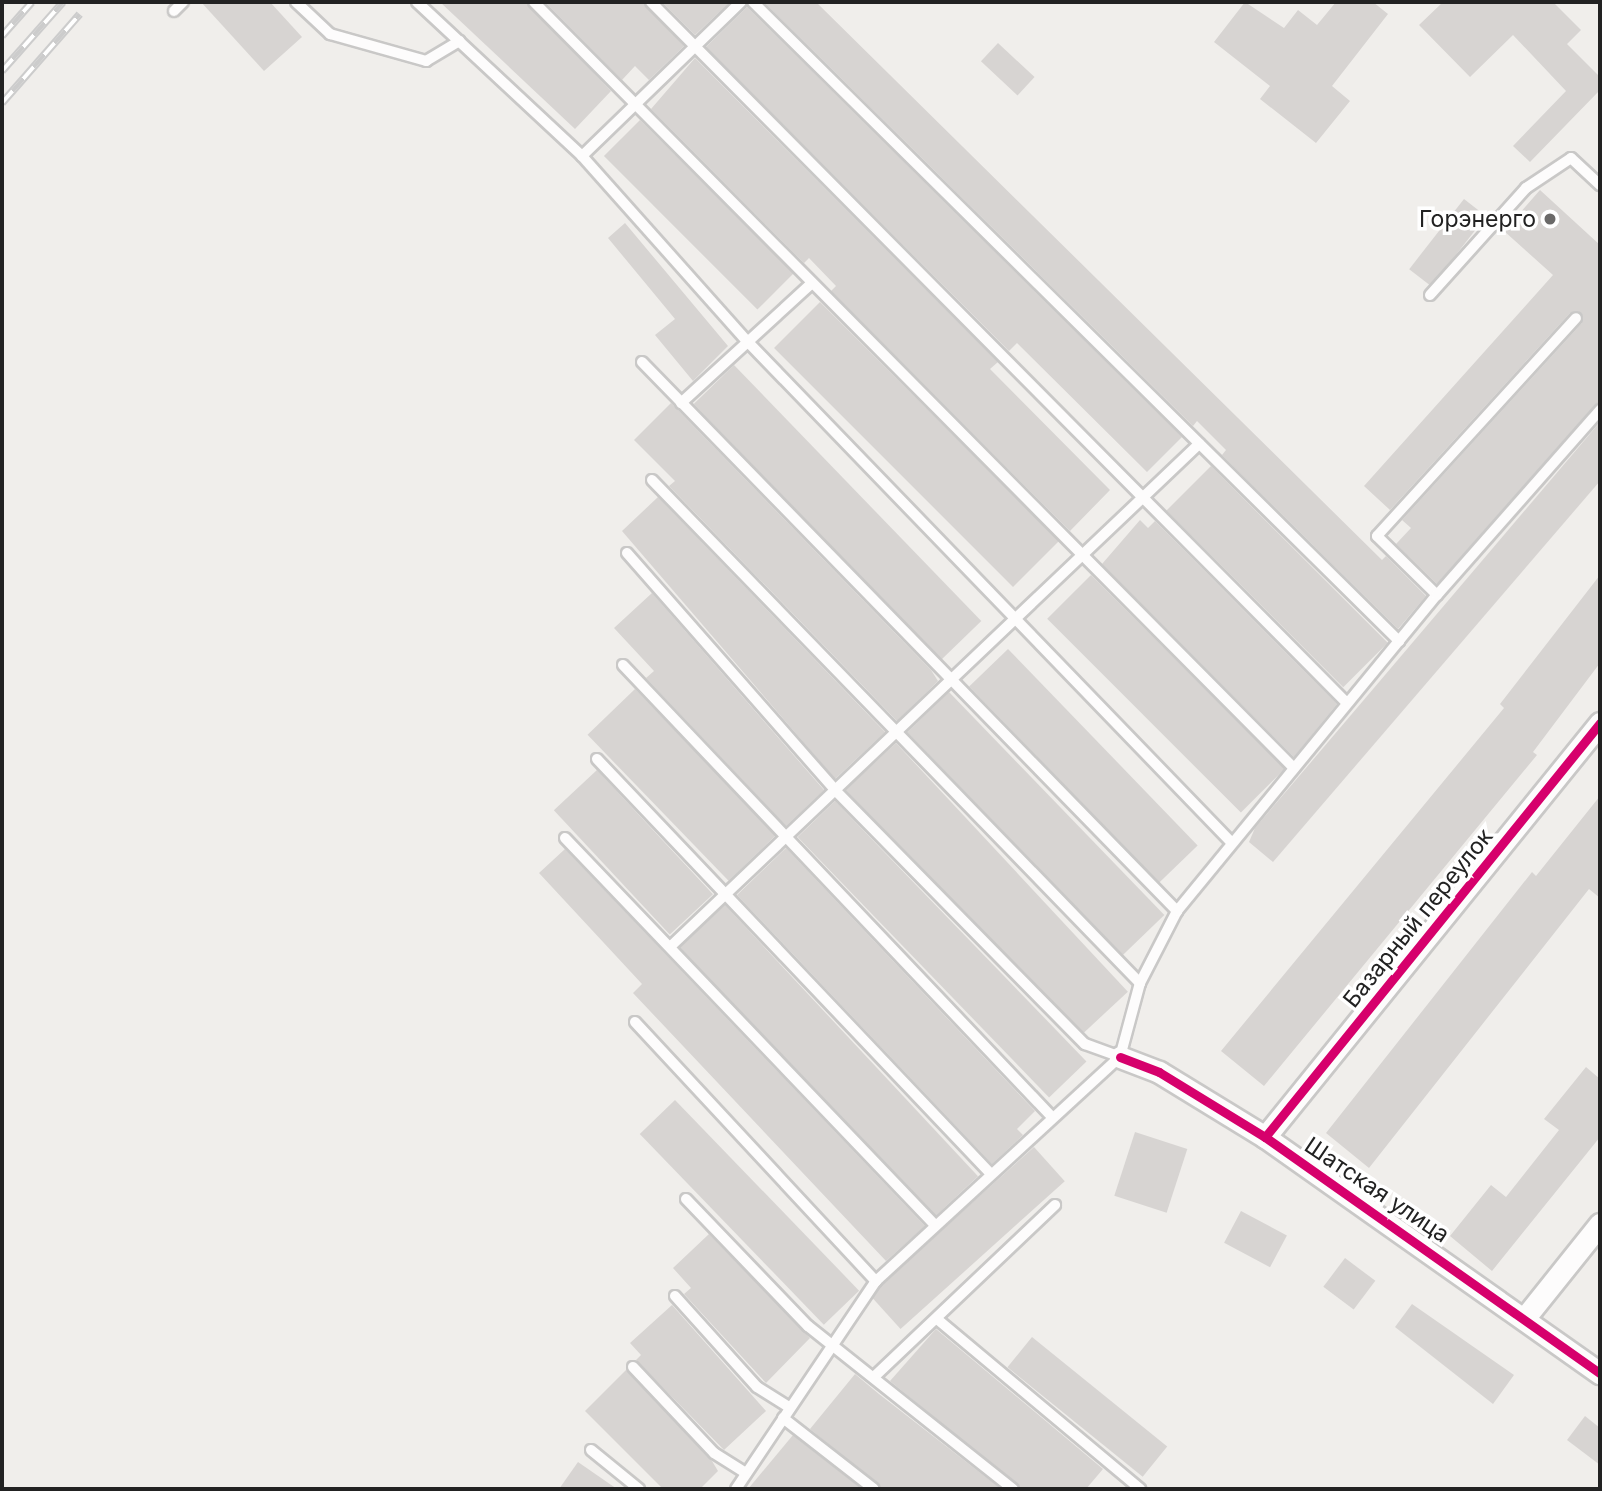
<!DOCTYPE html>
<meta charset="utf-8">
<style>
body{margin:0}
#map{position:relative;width:1602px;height:1491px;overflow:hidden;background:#f0eeeb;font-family:Inter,sans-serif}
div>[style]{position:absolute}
.building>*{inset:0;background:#d7d4d2;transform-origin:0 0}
.roads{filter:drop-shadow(2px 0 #c9c8c7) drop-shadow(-2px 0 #c9c8c7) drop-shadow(0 2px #c9c8c7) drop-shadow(0 -2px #c9c8c7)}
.service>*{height:10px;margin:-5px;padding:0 5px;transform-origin:5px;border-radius:5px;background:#fdfcfc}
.minor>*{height:21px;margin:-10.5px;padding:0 10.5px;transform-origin:10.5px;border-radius:10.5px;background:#fdfcfc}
.rail>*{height:8px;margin-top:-4px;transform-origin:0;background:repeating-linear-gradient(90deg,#fff 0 16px,#ccc 0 32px);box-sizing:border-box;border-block:2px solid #ccc}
.cycleway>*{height:9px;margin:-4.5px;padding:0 4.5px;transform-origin:4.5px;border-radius:4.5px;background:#d6006c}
.dots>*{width:19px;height:19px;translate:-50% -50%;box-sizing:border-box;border:4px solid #fff;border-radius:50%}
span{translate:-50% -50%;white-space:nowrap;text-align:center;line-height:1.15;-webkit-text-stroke:7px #fff;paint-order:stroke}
.poi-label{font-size:23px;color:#222}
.right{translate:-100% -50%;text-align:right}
.street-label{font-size:23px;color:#222}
.frame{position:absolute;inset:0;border:4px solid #222;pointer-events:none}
</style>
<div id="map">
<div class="building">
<div style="clip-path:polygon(201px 2px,270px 2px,302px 37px,264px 71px)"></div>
<div style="clip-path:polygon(440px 2px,526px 2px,611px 91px,575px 129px)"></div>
<div style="clip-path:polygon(545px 2px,643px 2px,684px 46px,649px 80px,635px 66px,622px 80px)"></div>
<div style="clip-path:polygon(662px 2px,730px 2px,695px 35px)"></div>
<div style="clip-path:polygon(764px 2px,816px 2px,1382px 560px,1386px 556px,1426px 596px,1398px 629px,1222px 455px,1226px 450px,1197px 421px,1193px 426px)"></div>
<div style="clip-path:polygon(1245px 2px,1284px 28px,1298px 10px,1317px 25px,1336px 2px,1373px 2px,1388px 14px,1332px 86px,1350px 101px,1316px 143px,1260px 99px,1270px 86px,1214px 42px)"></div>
<div style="clip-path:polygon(1443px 2px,1553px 2px,1581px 30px,1567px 44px,1600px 77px,1600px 90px,1530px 162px,1513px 146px,1566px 91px,1513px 35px,1470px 77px,1419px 25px)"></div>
<div style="clip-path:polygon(747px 7px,1182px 437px,1147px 472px,1017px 343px,1009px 351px,706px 47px)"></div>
<div style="left:998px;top:43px;width:50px;height:25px;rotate:43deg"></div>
<div style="clip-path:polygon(695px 58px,998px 362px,990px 369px,1110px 490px,1070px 531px,831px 291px,836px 286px,809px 258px,804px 263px,651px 109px)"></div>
<div style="left:640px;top:120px;width:217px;height:51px;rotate:45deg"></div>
<div style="clip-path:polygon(1540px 190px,1600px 245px,1600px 402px,1437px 584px,1396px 544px,1411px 528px,1402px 520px,1582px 323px,1582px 313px,1570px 313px,1390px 510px,1364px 486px,1553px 275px,1504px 231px)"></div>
<div style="left:1464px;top:199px;width:28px;height:89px;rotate:38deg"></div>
<div style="clip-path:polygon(625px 223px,728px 346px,693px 381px,655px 335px,675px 319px,608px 238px)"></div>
<div style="left:820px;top:302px;width:338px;height:65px;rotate:45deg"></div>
<div style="left:734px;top:365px;width:356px;height:56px;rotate:46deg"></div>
<div style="clip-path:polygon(671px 403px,931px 670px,938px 681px,897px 721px,669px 486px,675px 481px,634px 440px)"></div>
<div style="clip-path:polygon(1600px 422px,1600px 481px,1273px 862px,1249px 842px,1255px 828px)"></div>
<div style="left:1211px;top:466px;width:250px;height:63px;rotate:45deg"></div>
<div style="clip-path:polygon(658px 497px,885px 732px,835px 779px,622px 531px)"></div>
<div style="clip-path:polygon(1140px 520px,1148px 528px,1155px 521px,1337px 704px,1294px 757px,1102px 564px)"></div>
<div style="left:1091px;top:575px;width:274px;height:62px;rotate:45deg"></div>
<div style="clip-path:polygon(1600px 575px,1600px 663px,1533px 752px,1537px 755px,1264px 1086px,1221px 1051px,1504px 708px,1500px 704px)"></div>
<div style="clip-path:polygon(652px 593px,824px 790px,786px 826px,646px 678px,654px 671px,614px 628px)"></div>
<div style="left:1008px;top:649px;width:273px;height:54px;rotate:46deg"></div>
<div style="left:635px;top:689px;width:203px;height:66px;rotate:46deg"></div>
<div style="left:949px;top:692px;width:310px;height:58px;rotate:46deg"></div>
<div style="left:896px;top:743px;width:340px;height:69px;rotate:47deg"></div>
<div style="left:597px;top:770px;width:170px;height:59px;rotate:47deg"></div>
<div style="clip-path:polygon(1600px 796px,1600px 898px,1589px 889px,1369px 1168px,1326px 1133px,1532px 872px,1536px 876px)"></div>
<div style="left:835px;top:801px;width:362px;height:52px;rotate:46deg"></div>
<div style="clip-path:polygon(786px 848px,1035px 1111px,1017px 1129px,1023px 1135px,992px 1164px,737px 895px)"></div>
<div style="clip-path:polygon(565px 849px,925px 1226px,886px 1261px,633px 993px,642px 984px,539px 873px)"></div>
<div style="left:725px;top:905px;width:371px;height:62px;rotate:47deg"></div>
<div style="clip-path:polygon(1586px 1067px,1600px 1079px,1600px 1137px,1492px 1271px,1450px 1236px,1491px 1185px,1506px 1197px,1559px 1130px,1544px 1119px)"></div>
<div style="left:675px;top:1100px;width:265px;height:49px;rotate:46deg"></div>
<div style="left:1135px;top:1132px;width:55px;height:67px;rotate:18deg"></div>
<div style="left:1034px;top:1147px;width:46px;height:221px;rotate:48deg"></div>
<div style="left:1241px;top:1211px;width:52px;height:36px;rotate:28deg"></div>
<div style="clip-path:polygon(709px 1234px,810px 1338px,766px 1383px,684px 1294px,691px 1288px,673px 1268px)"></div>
<div style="left:1345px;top:1258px;width:38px;height:36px;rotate:37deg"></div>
<div style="clip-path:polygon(1412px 1304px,1514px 1375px,1493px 1404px,1395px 1327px)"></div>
<div style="clip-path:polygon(672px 1305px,766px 1411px,724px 1450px,636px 1360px,641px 1355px,630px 1343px)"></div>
<div style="clip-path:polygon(936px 1329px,1103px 1469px,1086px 1489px,1021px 1489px,890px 1381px)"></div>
<div style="left:1032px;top:1337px;width:174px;height:39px;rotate:39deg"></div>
<div style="clip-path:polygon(626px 1370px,712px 1461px,718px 1471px,700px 1489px,663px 1489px,585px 1411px)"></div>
<div style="clip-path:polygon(855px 1374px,879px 1394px,1001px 1489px,882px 1489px,810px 1429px)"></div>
<div style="clip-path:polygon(1585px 1416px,1600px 1428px,1600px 1465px,1567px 1440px)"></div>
<div style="clip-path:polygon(793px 1435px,862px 1489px,748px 1489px)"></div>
<div style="clip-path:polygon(578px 1462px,617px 1489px,559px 1489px)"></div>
</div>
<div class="roads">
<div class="service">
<div style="left:296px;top:2px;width:47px;rotate:43.3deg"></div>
<div style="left:330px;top:34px;width:100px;rotate:15.7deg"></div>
<div style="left:426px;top:61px;width:39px;rotate:-31deg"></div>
<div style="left:417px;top:2px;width:226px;rotate:43deg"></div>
<div style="left:582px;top:156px;width:248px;rotate:48.3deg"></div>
<div style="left:747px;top:341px;width:698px;rotate:45.99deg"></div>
<div style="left:534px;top:2px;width:1079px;rotate:45.23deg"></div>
<div style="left:651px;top:2px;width:988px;rotate:45.21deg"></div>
<div style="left:753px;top:2px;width:909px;rotate:44.69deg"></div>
<div style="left:174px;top:11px;width:13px;rotate:-45deg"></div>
<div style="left:582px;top:156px;width:221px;rotate:-44.1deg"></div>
<div style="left:1430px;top:295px;width:144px;rotate:-48.1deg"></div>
<div style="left:1526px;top:188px;width:54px;rotate:-33.7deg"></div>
<div style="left:1571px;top:158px;width:40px;rotate:43deg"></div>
<div style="left:642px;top:362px;width:767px;rotate:45.74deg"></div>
<div style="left:681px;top:403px;width:175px;rotate:-42.5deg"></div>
<div style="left:652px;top:480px;width:701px;rotate:45.87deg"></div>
<div style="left:627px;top:553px;width:314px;rotate:48.7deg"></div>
<div style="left:834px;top:789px;width:358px;rotate:45.5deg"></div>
<div style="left:1085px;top:1044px;width:37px;rotate:20deg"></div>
<div style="left:1437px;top:595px;width:84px;rotate:-135.5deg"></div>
<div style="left:1377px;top:536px;width:295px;rotate:-47.6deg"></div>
<div style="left:623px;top:665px;width:623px;rotate:46.5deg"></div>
<div style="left:597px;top:759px;width:571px;rotate:46.49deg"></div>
<div style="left:565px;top:838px;width:535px;rotate:46.29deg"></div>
<div style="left:671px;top:946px;width:729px;rotate:-43.55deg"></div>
<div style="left:635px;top:1022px;width:354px;rotate:47.1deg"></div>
<div style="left:686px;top:1199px;width:176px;rotate:46.2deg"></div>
<div style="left:808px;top:1326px;width:262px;rotate:38.5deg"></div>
<div style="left:675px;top:1296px;width:122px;rotate:48deg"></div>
<div style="left:757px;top:1387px;width:39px;rotate:32deg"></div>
<div style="left:937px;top:1319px;width:265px;rotate:39.9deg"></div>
<div style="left:633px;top:1367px;width:118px;rotate:46.7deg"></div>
<div style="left:714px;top:1453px;width:38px;rotate:32deg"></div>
<div style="left:876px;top:1375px;width:247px;rotate:-43.5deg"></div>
<div style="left:783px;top:1418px;width:115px;rotate:38deg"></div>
<div style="left:591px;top:1450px;width:62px;rotate:39.1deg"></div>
<div style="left:736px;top:1489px;width:251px;rotate:-56.1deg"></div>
<div style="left:876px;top:1281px;width:331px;rotate:-42.6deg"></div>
<div style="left:1120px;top:1057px;width:77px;rotate:-74.9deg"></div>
<div style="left:1140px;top:983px;width:81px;rotate:-62.8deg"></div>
<div style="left:1177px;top:911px;width:409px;rotate:-50.6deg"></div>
<div style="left:1437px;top:595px;width:247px;rotate:-48.6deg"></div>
</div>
<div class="minor">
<div style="left:1120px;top:1057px;width:42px;rotate:21deg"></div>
<div style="left:1159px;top:1072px;width:124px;rotate:31.5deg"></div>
<div style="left:1265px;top:1137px;width:410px;rotate:35.2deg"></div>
<div style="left:1265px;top:1137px;width:533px;rotate:-51.02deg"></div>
<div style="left:1527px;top:1315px;width:117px;rotate:-51.3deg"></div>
</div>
</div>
<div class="rail">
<div style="left:2px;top:36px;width:45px;rotate:-48.6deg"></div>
<div style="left:2px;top:71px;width:92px;rotate:-48.5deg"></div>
<div style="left:2px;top:103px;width:118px;rotate:-48.8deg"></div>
</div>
<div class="cycleway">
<div style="left:1120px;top:1057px;width:42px;rotate:21deg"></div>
<div style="left:1159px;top:1072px;width:124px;rotate:31.5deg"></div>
<div style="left:1265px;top:1137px;width:410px;rotate:35.2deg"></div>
<div style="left:1265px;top:1137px;width:533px;rotate:-51.02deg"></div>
</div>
<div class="dots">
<div style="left:1550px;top:219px;background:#6a6968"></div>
</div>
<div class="poi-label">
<span class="right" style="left:1536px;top:219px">Горэнерго</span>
</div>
<div class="street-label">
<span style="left:1418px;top:918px;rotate:-51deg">Базарный переулок</span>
<span style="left:1377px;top:1190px;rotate:34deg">Шатская улица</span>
</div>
<div class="frame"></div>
</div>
